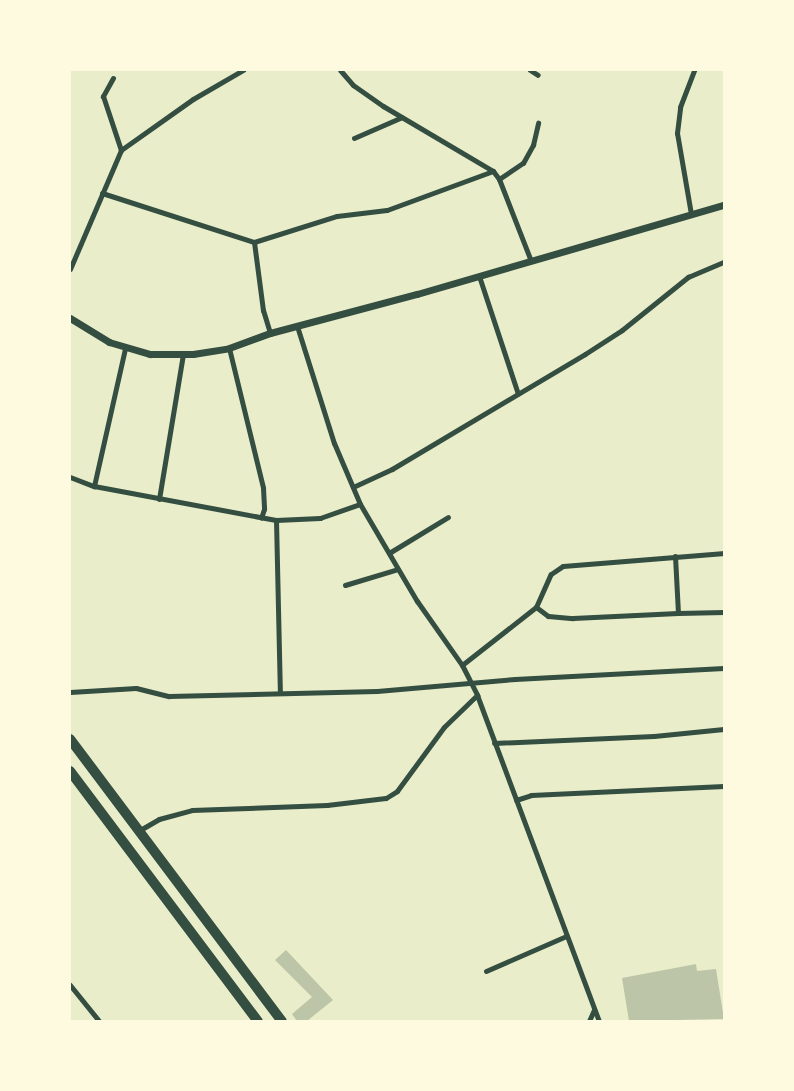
<!DOCTYPE html>
<style>
body{margin:0}
#map{position:relative;width:794px;height:1091px;overflow:hidden;background:#e9edc9;font-family:"PT Sans",sans-serif}
div>[style]{position:absolute}
.building>*{inset:0;background:#bcc5a7}
.minor>*{height:5px;margin:-2.5px;padding:0 2.5px;transform-origin:2.5px;border-radius:2.5px;background:#344e41}
.tertiary>*{height:7px;margin:-3.5px;padding:0 3.5px;transform-origin:3.5px;border-radius:3.5px;background:#344e41}
.trunk>*{height:10px;margin:-5px;padding:0 5px;transform-origin:5px;border-radius:5px;background:#344e41}
span{translate:-50% -50%;white-space:nowrap;text-align:center;line-height:1.15;-webkit-text-stroke:4.5px #fefae0;paint-order:stroke}
.frame{position:absolute;inset:0;border:71px solid #fefae0;pointer-events:none}
</style>
<div id="map">
<div class="building">
<div style="clip-path:polygon(286px 950px,333px 1000px,307px 1021px,297px 1021px,292px 1014px,312px 997px,275px 960px)"></div>
<div style="clip-path:polygon(696px 964px,697px 971px,716px 969px,724px 1019px,629px 1021px,622px 978px)"></div>
</div>
<div class="minor">
<div style="left:340px;top:70px;width:20px;rotate:49deg"></div>
<div style="left:353px;top:85px;width:37px;rotate:35deg"></div>
<div style="left:383px;top:106px;width:128px;rotate:30.6deg"></div>
<div style="left:493px;top:171px;width:10px;rotate:53deg"></div>
<div style="left:499px;top:179px;width:88px;rotate:68.7deg"></div>
<div style="left:530px;top:70px;width:9px;rotate:32deg"></div>
<div style="left:113px;top:78px;width:21px;rotate:119deg"></div>
<div style="left:103px;top:96px;width:57px;rotate:71.6deg"></div>
<div style="left:354px;top:138px;width:52px;rotate:-23.6deg"></div>
<div style="left:499px;top:179px;width:29px;rotate:-34deg"></div>
<div style="left:523px;top:163px;width:21px;rotate:-61deg"></div>
<div style="left:533px;top:145px;width:23px;rotate:-77deg"></div>
<div style="left:102px;top:193px;width:160px;rotate:17.9deg"></div>
<div style="left:254px;top:242px;width:87px;rotate:-17.4deg"></div>
<div style="left:337px;top:216px;width:50px;rotate:-6.8deg"></div>
<div style="left:387px;top:210px;width:113px;rotate:-20.2deg"></div>
<div style="left:691px;top:214px;width:82px;rotate:-99.8deg"></div>
<div style="left:677px;top:133px;width:26px;rotate:-83deg"></div>
<div style="left:680px;top:107px;width:40px;rotate:-69deg"></div>
<div style="left:254px;top:242px;width:69px;rotate:82.5deg"></div>
<div style="left:263px;top:310px;width:24px;rotate:73deg"></div>
<div style="left:70px;top:269px;width:129px;rotate:-66.8deg"></div>
<div style="left:121px;top:150px;width:88px;rotate:-35.3deg"></div>
<div style="left:193px;top:99px;width:58px;rotate:-30.1deg"></div>
<div style="left:479px;top:276px;width:124px;rotate:71.7deg"></div>
<div style="left:297px;top:326px;width:123px;rotate:72.5deg"></div>
<div style="left:334px;top:443px;width:66px;rotate:66.9deg"></div>
<div style="left:360px;top:504px;width:113px;rotate:59.6deg"></div>
<div style="left:417px;top:601px;width:78px;rotate:54.9deg"></div>
<div style="left:462px;top:665px;width:34px;rotate:63deg"></div>
<div style="left:477px;top:695px;width:348px;rotate:69.5deg"></div>
<div style="left:229px;top:348px;width:144px;rotate:76.3deg"></div>
<div style="left:263px;top:488px;width:21px;rotate:87deg"></div>
<div style="left:264px;top:509px;width:9px;rotate:108deg"></div>
<div style="left:70px;top:477px;width:26px;rotate:21deg"></div>
<div style="left:94px;top:486px;width:185px;rotate:10.6deg"></div>
<div style="left:276px;top:520px;width:44px;rotate:-2.6deg"></div>
<div style="left:320px;top:518px;width:42px;rotate:-19.3deg"></div>
<div style="left:94px;top:486px;width:141px;rotate:-77.3deg"></div>
<div style="left:353px;top:487px;width:43px;rotate:-24.8deg"></div>
<div style="left:392px;top:469px;width:225px;rotate:-30.8deg"></div>
<div style="left:585px;top:354px;width:44px;rotate:-33deg"></div>
<div style="left:622px;top:330px;width:85px;rotate:-38.8deg"></div>
<div style="left:688px;top:277px;width:39px;rotate:-23deg"></div>
<div style="left:159px;top:499px;width:147px;rotate:-80.6deg"></div>
<div style="left:276px;top:520px;width:172px;rotate:88.7deg"></div>
<div style="left:389px;top:553px;width:69px;rotate:-31.4deg"></div>
<div style="left:675px;top:556px;width:57px;rotate:87deg"></div>
<div style="left:678px;top:613px;width:46px;rotate:-1.2deg"></div>
<div style="left:345px;top:585px;width:55px;rotate:-16.8deg"></div>
<div style="left:536px;top:607px;width:15px;rotate:37deg"></div>
<div style="left:548px;top:616px;width:25px;rotate:5deg"></div>
<div style="left:573px;top:618px;width:105px;rotate:-2.7deg"></div>
<div style="left:462px;top:665px;width:94px;rotate:-38.1deg"></div>
<div style="left:536px;top:607px;width:36px;rotate:-66deg"></div>
<div style="left:551px;top:574px;width:14px;rotate:-34deg"></div>
<div style="left:563px;top:566px;width:162px;rotate:-4.6deg"></div>
<div style="left:70px;top:692px;width:66px;rotate:-3.5deg"></div>
<div style="left:136px;top:688px;width:34px;rotate:14deg"></div>
<div style="left:169px;top:696px;width:208px;rotate:-1.4deg"></div>
<div style="left:377px;top:691px;width:139px;rotate:-5deg"></div>
<div style="left:515px;top:679px;width:209px;rotate:-3deg"></div>
<div style="left:494px;top:743px;width:160px;rotate:-2.5deg"></div>
<div style="left:654px;top:736px;width:70px;rotate:-5.7deg"></div>
<div style="left:516px;top:800px;width:16px;rotate:-18deg"></div>
<div style="left:531px;top:795px;width:193px;rotate:-2.7deg"></div>
<div style="left:140px;top:830px;width:22px;rotate:-30deg"></div>
<div style="left:159px;top:819px;width:34px;rotate:-15deg"></div>
<div style="left:192px;top:810px;width:135px;rotate:-2.1deg"></div>
<div style="left:327px;top:805px;width:59px;rotate:-6.8deg"></div>
<div style="left:386px;top:798px;width:13px;rotate:-32deg"></div>
<div style="left:397px;top:791px;width:79px;rotate:-53.7deg"></div>
<div style="left:444px;top:727px;width:46px;rotate:-44.1deg"></div>
<div style="left:486px;top:971px;width:87px;rotate:-23.6deg"></div>
<div style="left:70px;top:985px;width:46px;rotate:51.1deg"></div>
<div style="left:589px;top:1021px;width:12px;rotate:-66deg"></div>
</div>
<div class="tertiary">
<div style="left:70px;top:318px;width:46px;rotate:31.6deg"></div>
<div style="left:109px;top:342px;width:43px;rotate:16.3deg"></div>
<div style="left:150px;top:354px;width:43px"></div>
<div style="left:193px;top:354px;width:36px;rotate:-9deg"></div>
<div style="left:229px;top:348px;width:44px;rotate:-20.1deg"></div>
<div style="left:270px;top:333px;width:152px;rotate:-14.9deg"></div>
<div style="left:417px;top:294px;width:320px;rotate:-16.2deg"></div>
</div>
<div class="trunk">
<div style="left:70px;top:739px;width:353px;rotate:53.1deg"></div>
<div style="left:70px;top:771px;width:313px;rotate:53.1deg"></div>
</div>
<div class="frame"></div>
</div>
